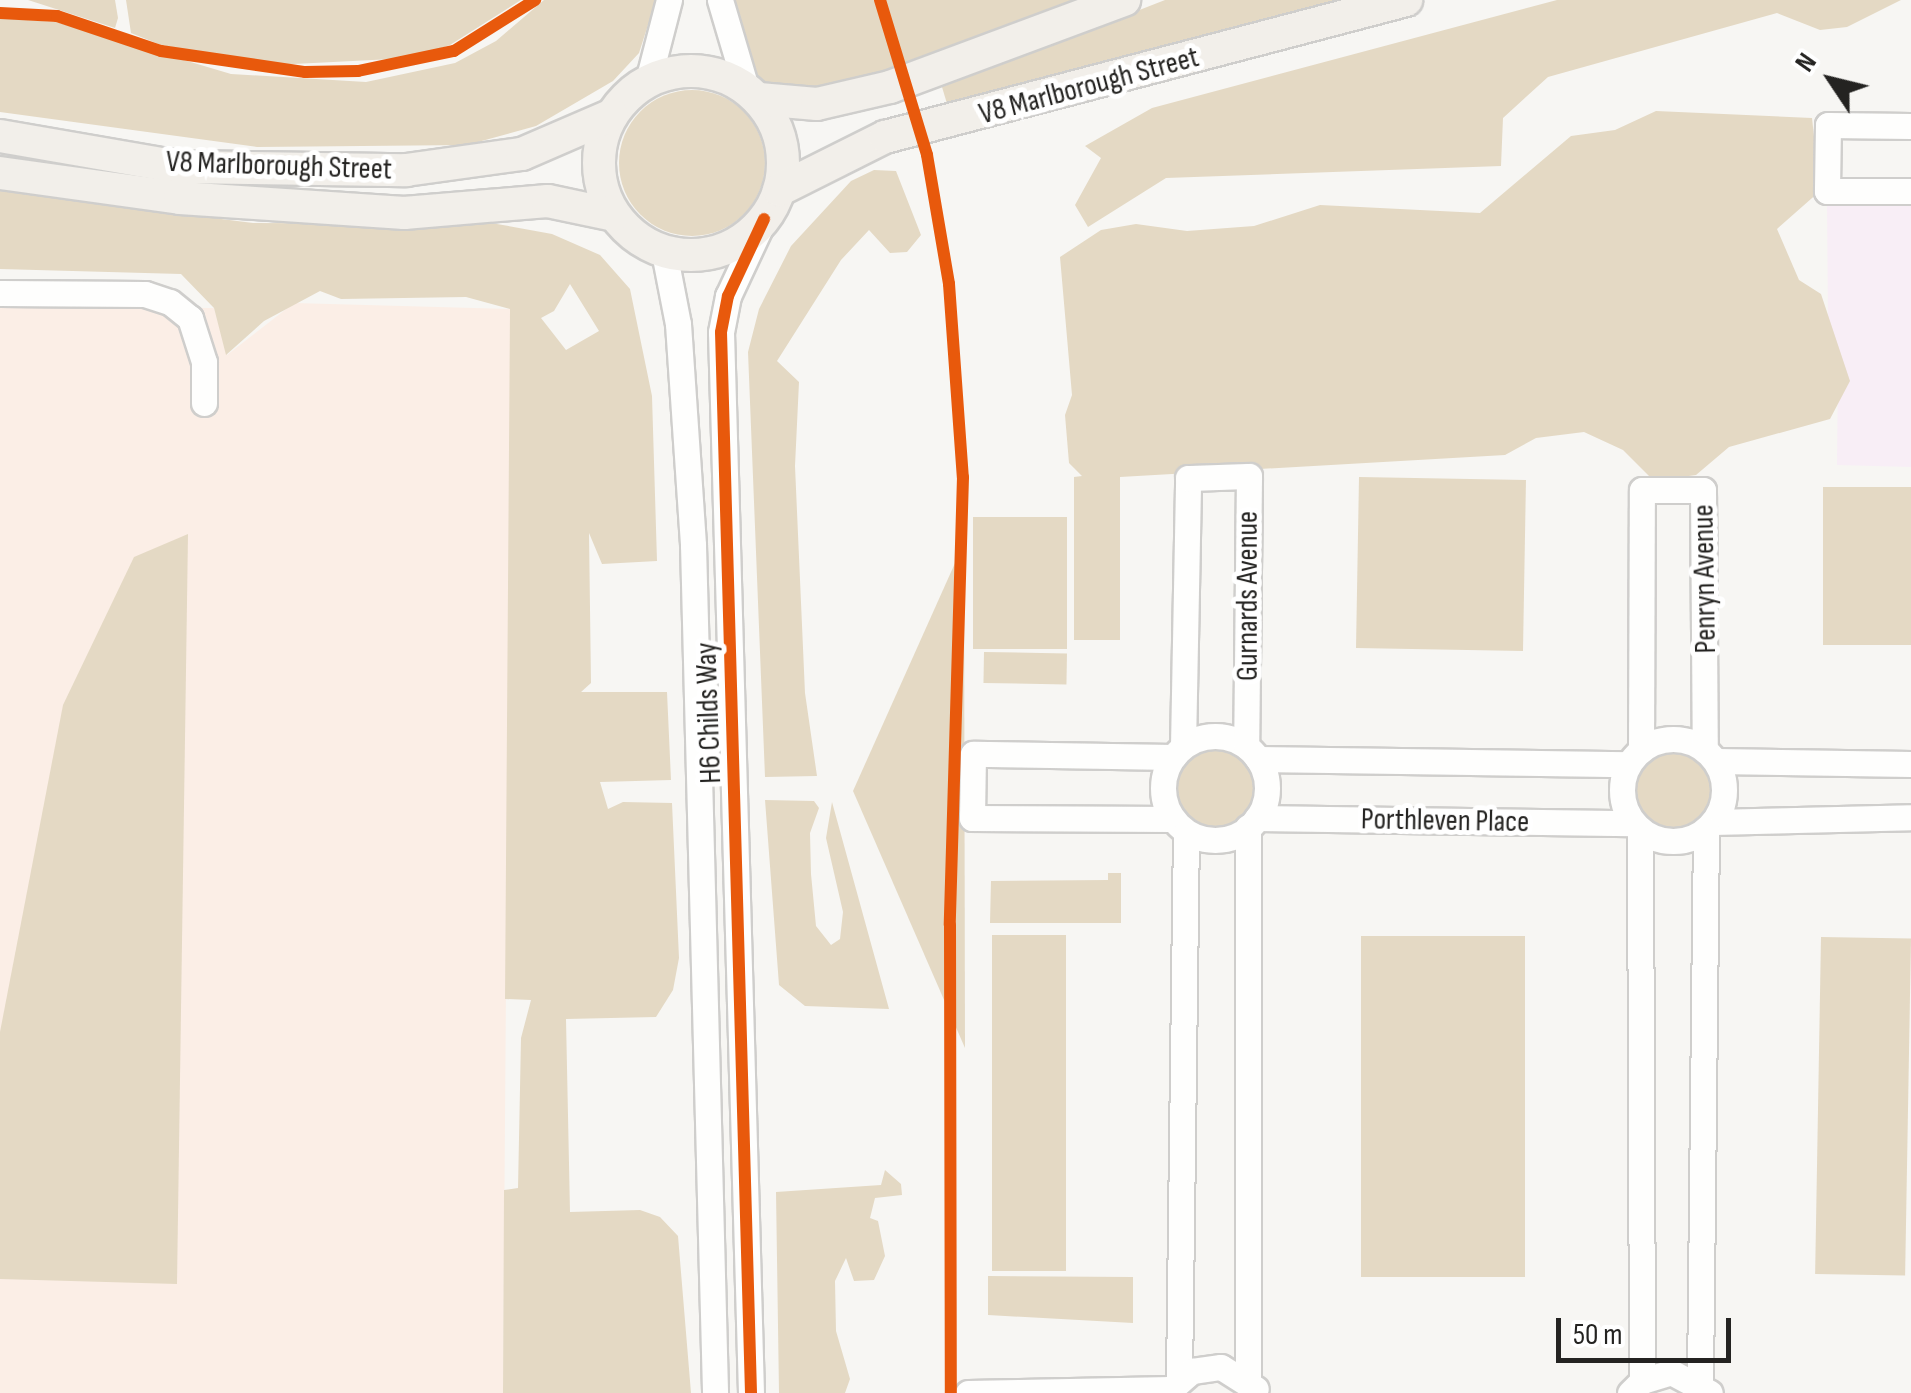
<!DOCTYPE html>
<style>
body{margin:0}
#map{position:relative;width:1911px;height:1393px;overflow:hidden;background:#f7f6f3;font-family:"Sofia Sans Condensed",sans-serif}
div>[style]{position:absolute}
.commercial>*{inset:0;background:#fbeee6}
.education>*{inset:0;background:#f8eef6}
.green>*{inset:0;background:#e4d9c4;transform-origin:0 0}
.round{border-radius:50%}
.roads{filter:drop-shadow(2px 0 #cfcecc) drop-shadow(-2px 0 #cfcecc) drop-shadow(0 2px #cfcecc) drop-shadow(0 -2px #cfcecc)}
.minor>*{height:25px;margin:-12.5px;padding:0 12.5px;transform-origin:12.5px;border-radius:12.5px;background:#fefefd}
.minor>.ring{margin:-12.5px;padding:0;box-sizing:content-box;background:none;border:25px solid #fefefd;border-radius:50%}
.major>*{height:32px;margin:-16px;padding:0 16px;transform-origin:16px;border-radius:16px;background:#f2efea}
.major>.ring{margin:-16px;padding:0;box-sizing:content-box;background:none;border:32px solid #f2efea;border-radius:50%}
.cycleway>*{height:12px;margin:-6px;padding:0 6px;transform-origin:6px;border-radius:6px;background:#e8590c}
span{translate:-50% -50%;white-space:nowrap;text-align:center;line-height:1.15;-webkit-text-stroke:10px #fff;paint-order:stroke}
.street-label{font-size:30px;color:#242321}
.north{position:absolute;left:1781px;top:30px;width:100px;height:100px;-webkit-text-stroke:8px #fff;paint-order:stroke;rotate:305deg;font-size:28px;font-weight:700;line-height:40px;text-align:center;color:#242321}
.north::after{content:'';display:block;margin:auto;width:35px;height:45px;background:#242321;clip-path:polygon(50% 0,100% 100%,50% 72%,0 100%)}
.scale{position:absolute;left:1556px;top:1318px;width:175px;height:45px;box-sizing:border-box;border:5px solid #242321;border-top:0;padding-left:12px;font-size:30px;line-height:35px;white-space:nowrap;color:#242321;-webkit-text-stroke:8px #fff;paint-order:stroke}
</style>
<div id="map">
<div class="commercial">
<div style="clip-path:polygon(294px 303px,511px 309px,503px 1393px,0 1393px,0 307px,214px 308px,227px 355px)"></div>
</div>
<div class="education">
<div style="clip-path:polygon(1827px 204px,1911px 204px,1911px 467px,1837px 465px,1838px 368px,1828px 321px)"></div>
</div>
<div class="green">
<div style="clip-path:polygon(28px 0,115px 0,118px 18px,115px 28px)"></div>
<div style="clip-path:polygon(126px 0,521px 0,450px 45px,412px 58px,274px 65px,161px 45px,131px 33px)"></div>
<div style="clip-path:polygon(544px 0,656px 0,639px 53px,613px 81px,536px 126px,467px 145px,257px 147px,0 112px,0 18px,56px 22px,231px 74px,366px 82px,455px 63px,496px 41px)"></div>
<div style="clip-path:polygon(720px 0,1124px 0,890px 87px,759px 99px)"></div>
<div style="clip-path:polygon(1165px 0,1350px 0,948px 107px,942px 87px)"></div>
<div style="clip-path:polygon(1557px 0,1901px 0,1847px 27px,1820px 30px,1777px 13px,1548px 77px,1503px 118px,1501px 166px,1166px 178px,1088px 227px,1075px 205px,1101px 158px,1085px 146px,1152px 108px)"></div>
<div class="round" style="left:619px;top:90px;width:146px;height:146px"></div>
<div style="clip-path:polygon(1656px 111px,1812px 118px,1820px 191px,1777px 229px,1799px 280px,1821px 294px,1850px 381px,1830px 419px,1729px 447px,1696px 475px,1667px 479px,1652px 479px,1623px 450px,1584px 432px,1536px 438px,1505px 455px,1120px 477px,1120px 640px,1074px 640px,1074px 477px,1082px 476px,1069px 463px,1065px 415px,1072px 395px,1060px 257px,1101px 230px,1136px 224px,1187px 231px,1254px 226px,1320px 205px,1480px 213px,1571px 136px,1615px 130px)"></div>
<div style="clip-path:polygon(874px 170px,896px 171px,921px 235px,907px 252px,890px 253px,869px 230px,841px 260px,777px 361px,799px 382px,795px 466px,805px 693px,817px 776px,765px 777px,748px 352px,759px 309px,791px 246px,851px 181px)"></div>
<div style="clip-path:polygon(evenodd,0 191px,253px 223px,497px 224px,552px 234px,600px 255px,630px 289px,652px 396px,657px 561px,602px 564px,589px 533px,591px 683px,581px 692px,667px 692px,671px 780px,600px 782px,608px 809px,623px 802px,672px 803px,679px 958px,673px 990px,656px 1017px,566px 1019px,570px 1212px,640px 1210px,660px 1217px,678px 1236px,691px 1393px,503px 1393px,504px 1190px,518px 1188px,521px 1038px,531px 1000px,505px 999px,510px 309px,466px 297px,341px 299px,320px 291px,264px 321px,226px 355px,214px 308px,181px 274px,0 269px,0 191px,570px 284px,599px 331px,566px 350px,541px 318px,554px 311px,570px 284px)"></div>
<div style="left:1359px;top:477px;width:167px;height:171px;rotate:1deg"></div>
<div style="left:1823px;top:487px;width:88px;height:158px"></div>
<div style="left:1067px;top:517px;width:132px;height:94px;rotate:90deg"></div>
<div style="clip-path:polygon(188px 534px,177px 1284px,0 1279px,0 1032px,63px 705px,134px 557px)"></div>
<div style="clip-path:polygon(964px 543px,965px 1048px,853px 791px)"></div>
<div style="left:984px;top:652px;width:83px;height:31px;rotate:1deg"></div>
<div class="round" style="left:1171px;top:745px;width:86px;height:86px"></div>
<div class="round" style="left:1629px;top:746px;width:86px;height:86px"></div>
<div style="clip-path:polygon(765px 800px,814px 801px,819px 808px,810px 833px,811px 874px,816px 926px,831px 945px,840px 939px,843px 912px,826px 838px,832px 802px,889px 1009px,805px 1006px,779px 985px)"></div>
<div style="clip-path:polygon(1108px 873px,1121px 873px,1121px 923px,990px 923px,991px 881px,1108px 880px)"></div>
<div style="left:1066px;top:935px;width:336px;height:74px;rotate:90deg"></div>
<div style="left:1361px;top:936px;width:164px;height:341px"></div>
<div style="left:1821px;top:937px;width:90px;height:337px;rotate:1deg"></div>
<div style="clip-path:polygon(885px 1170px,901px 1184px,902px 1195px,875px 1198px,870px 1218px,878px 1221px,885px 1256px,874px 1280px,854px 1281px,846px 1258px,835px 1281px,836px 1331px,850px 1379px,845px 1393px,779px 1393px,776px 1192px,881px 1185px)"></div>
<div style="clip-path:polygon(988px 1276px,1133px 1277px,1133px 1323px,988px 1315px)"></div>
</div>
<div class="roads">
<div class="minor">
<div style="left:720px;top:0;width:92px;rotate:73.5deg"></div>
<div style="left:648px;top:81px;width:84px;rotate:-75.5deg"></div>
<div style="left:1911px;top:126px;width:83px;rotate:-179.3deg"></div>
<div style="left:1828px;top:125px;width:66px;rotate:90.9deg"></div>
<div style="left:1827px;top:191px;width:84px"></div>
<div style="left:664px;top:252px;width:73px;rotate:79deg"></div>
<div style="left:678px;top:324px;width:222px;rotate:86.1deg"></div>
<div style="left:693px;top:545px;width:848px;rotate:88.51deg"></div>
<div style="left:0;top:293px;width:145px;rotate:0.4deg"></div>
<div style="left:145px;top:294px;width:26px;rotate:18deg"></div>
<div style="left:170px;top:302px;width:26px;rotate:39deg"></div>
<div style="left:190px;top:318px;width:46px;rotate:72.3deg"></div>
<div style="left:204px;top:362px;width:41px;rotate:90deg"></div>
<div class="ring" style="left:1163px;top:736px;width:79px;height:79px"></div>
<div class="ring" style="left:1622px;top:739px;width:77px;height:77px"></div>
<div style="left:1183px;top:746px;width:268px;rotate:-88.9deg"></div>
<div style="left:1188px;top:478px;width:61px;rotate:-1.9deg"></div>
<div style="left:1249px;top:476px;width:270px;rotate:90.6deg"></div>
<div style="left:1641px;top:750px;width:260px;rotate:-89.8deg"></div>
<div style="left:1642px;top:490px;width:61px"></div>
<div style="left:1703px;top:490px;width:259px;rotate:89.6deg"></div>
<div style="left:1173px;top:757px;width:200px;rotate:-179.1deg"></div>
<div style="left:973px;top:754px;width:64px;rotate:90.9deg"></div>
<div style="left:972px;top:818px;width:201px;rotate:0.3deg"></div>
<div style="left:1258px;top:759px;width:370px;rotate:0.8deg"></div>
<div style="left:1716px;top:761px;width:195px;rotate:0.9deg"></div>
<div style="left:1257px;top:818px;width:376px;rotate:0.8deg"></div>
<div style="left:1713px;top:822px;width:198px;rotate:-1.4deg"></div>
<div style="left:1640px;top:830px;width:551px;rotate:89.79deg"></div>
<div style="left:1179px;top:1379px;width:547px;rotate:-89.27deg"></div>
<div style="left:1248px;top:1380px;width:553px;rotate:-90deg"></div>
<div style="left:1700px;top:1382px;width:552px;rotate:-89.38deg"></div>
<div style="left:1171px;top:1389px;width:28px;rotate:-41deg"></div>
<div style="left:1192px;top:1371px;width:29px;rotate:-8deg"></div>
<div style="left:1221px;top:1367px;width:41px;rotate:32.2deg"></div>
<div style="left:751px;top:1393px;width:1061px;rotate:-91.62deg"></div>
<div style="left:721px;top:332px;width:37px;rotate:-79deg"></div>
<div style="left:728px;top:296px;width:85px;rotate:-64.9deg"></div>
<div style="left:968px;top:1393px;width:203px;rotate:-1.1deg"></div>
<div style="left:1630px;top:1393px;width:17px;rotate:-45deg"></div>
<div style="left:1642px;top:1381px;width:30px;rotate:-17deg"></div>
<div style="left:1671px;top:1372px;width:44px;rotate:28.3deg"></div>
</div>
<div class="major">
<div class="ring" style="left:599px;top:71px;width:152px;height:152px"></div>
<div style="left:759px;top:99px;width:58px;rotate:4.9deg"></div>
<div style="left:817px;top:104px;width:75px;rotate:-13.1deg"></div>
<div style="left:890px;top:87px;width:250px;rotate:-20.4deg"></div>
<div style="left:0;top:136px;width:183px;rotate:9.8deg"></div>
<div style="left:180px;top:167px;width:226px;rotate:0.8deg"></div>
<div style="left:406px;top:170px;width:117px;rotate:-7.9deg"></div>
<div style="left:522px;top:154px;width:98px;rotate:-23.4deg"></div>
<div style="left:0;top:173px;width:182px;rotate:7.9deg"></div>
<div style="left:180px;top:198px;width:225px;rotate:3.8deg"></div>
<div style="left:404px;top:213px;width:144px;rotate:-4.8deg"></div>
<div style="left:548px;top:201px;width:67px;rotate:12deg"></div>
<div style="left:779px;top:190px;width:119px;rotate:-26.6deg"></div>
<div style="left:885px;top:137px;width:539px;rotate:-14.73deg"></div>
</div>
</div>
<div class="cycleway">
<div style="left:880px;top:0;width:162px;rotate:73.1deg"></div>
<div style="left:927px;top:155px;width:131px;rotate:80.3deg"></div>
<div style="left:949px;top:284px;width:194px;rotate:85.9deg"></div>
<div style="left:963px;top:477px;width:448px;rotate:91.7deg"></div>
<div style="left:950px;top:925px;width:468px;rotate:89.9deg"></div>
<div style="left:0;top:13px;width:57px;rotate:3deg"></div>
<div style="left:57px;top:16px;width:110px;rotate:18.6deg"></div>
<div style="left:161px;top:51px;width:146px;rotate:8.3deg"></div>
<div style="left:305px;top:72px;width:53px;rotate:-1.1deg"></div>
<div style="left:358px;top:71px;width:98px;rotate:-11.8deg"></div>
<div style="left:454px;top:51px;width:96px;rotate:-32.2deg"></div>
<div style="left:751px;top:1393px;width:1061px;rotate:-91.62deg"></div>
<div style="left:721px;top:332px;width:37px;rotate:-79deg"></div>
<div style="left:728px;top:296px;width:85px;rotate:-64.9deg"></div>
</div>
<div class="street-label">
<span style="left:1089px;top:86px;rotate:-15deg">V8 Marlborough Street</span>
<span style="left:279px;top:166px;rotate:2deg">V8 Marlborough Street</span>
<span style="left:1705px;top:579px;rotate:-91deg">Penryn Avenue</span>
<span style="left:1248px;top:596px;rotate:-90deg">Gurnards Avenue</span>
<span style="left:709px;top:713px;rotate:-92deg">H6 Childs Way</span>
<span style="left:1445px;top:821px;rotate:1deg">Porthleven Place</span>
</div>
<div class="north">N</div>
<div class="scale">50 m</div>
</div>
